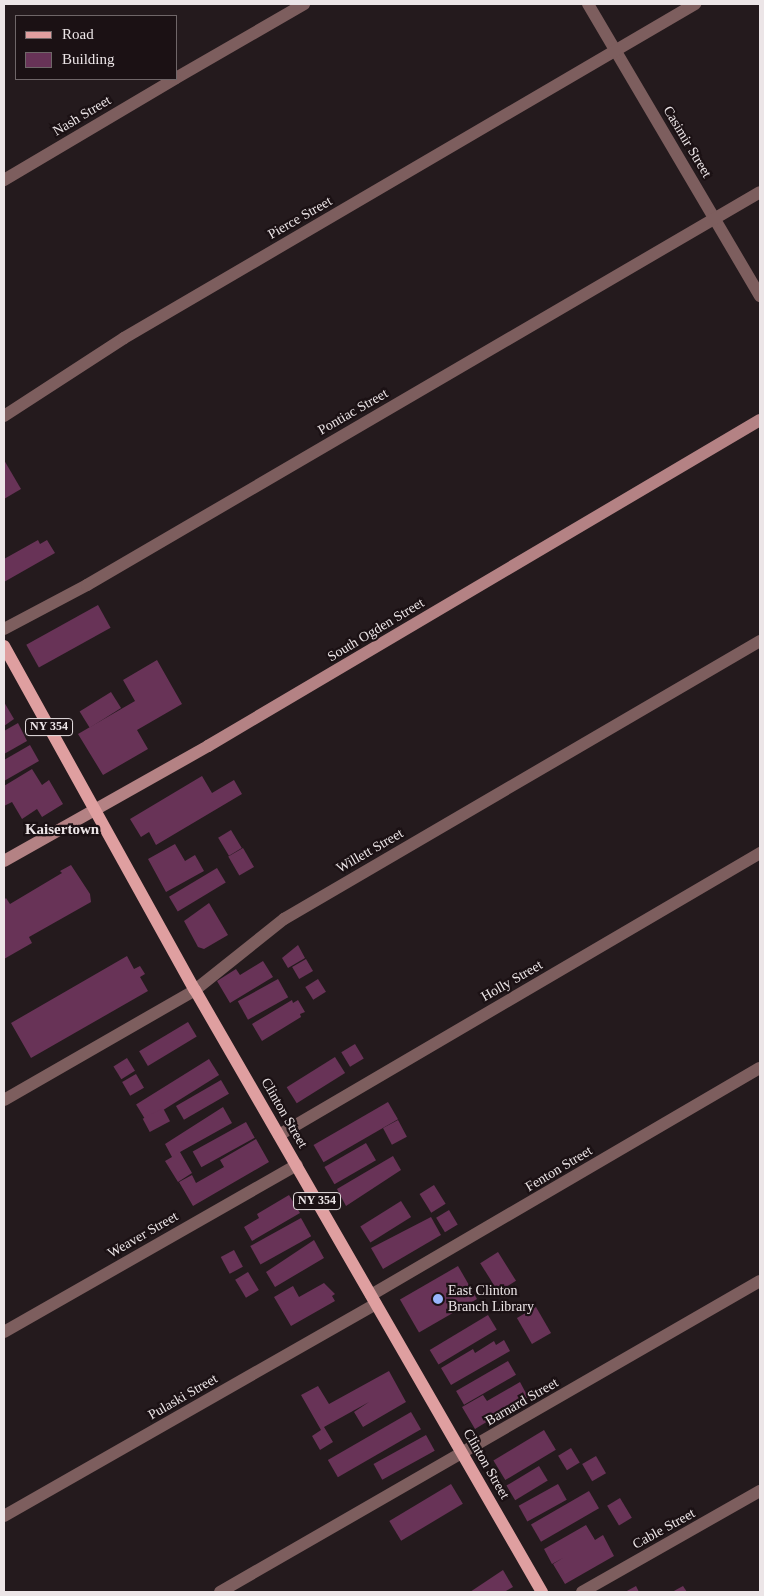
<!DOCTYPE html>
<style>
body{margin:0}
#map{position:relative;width:764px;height:1596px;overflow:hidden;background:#241a1d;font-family:Georgia,serif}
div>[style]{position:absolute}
.building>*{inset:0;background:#683357;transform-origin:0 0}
.street>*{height:12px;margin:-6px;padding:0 6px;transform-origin:6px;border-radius:6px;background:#7d5e5e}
.secondary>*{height:12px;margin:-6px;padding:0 6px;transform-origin:6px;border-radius:6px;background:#b48284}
.primary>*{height:12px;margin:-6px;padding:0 6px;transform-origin:6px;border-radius:6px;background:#df9fa0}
.dots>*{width:14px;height:14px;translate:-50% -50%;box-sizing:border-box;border:2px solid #1b1114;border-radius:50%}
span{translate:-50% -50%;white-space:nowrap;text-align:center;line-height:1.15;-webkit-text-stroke:4.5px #1b1114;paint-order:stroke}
.shield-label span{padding:1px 4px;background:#1b1114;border:1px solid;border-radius:4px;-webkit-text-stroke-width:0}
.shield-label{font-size:12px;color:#ece5e7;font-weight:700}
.street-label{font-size:14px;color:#ece5e7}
.poi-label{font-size:14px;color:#ece5e7}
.left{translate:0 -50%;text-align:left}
.neighbourhood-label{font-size:15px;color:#ece5e7;font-weight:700}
.frame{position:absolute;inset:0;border:5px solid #ece5e7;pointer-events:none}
.legend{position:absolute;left:15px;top:15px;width:162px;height:65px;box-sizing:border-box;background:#1b1114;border:1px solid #6f6668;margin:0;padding:6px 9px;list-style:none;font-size:15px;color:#ece5e7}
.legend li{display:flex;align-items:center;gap:10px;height:25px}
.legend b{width:25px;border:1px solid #6f6668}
</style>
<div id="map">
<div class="building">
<div style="clip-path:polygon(4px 460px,21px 489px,4px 499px)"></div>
<div style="clip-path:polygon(38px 540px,40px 544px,47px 540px,55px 553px,4px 582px,4px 559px)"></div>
<div style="left:98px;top:605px;width:26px;height:82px;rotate:61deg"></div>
<div style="clip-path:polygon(157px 660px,182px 704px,137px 730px,148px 749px,103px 775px,78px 734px,135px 701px,123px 680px)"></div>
<div style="left:111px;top:692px;width:19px;height:37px;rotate:58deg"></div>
<div style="clip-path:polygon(4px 702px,14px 719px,4px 726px)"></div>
<div style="clip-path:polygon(18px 723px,27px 741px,4px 754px,4px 731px)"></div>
<div style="clip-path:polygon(30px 745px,39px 761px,4px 781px,4px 760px)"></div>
<div style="clip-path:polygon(32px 769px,42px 785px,49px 780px,63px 804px,42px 817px,37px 809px,22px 819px,12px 802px,4px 806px,4px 786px)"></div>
<div style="clip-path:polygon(202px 776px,212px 793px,234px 780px,242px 794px,156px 845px,149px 832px,141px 837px,130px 819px)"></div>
<div style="left:231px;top:830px;width:21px;height:15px;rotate:59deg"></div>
<div style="clip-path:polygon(175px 844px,185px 861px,195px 855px,204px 871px,166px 892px,148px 859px)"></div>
<div style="left:243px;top:848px;width:22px;height:17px;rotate:60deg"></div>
<div style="clip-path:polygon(71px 865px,90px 894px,91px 902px,29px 937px,32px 943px,4px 959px,4px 900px,6px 898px,10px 904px,62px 873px,60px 871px)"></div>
<div style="left:217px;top:868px;width:17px;height:56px;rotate:59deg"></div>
<div style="clip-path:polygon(209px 903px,228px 935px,204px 949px,198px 947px,184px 921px)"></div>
<div style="clip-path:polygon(298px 945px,305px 958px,288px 968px,282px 958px)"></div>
<div style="clip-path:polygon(127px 956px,134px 969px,140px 966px,145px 974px,140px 977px,148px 991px,31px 1058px,11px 1023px)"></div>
<div style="left:306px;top:959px;width:14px;height:16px;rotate:60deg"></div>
<div style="clip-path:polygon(263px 961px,273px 977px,230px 1003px,217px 981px,236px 969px,240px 975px)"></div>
<div style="left:278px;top:979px;width:21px;height:46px;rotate:61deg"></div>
<div style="left:318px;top:979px;width:15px;height:15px;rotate:58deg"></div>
<div style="clip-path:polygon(292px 1000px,293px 1003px,298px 1000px,305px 1012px,300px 1014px,301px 1017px,262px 1041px,252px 1024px)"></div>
<div style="left:188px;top:1022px;width:17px;height:57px;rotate:59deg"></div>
<div style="left:355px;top:1044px;width:17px;height:16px;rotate:59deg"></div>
<div style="left:335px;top:1057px;width:19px;height:57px;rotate:58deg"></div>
<div style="left:127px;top:1058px;width:15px;height:16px;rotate:58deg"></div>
<div style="left:209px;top:1059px;width:19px;height:86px;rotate:58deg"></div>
<div style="left:136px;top:1074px;width:16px;height:16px;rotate:60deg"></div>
<div style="left:221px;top:1080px;width:16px;height:52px;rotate:60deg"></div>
<div style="left:388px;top:1102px;width:20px;height:86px;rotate:60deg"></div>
<div style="clip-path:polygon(223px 1107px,232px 1123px,180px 1152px,192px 1173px,178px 1182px,165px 1161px,172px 1157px,165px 1144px)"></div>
<div style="left:163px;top:1108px;width:15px;height:23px;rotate:62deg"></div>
<div style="left:398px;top:1120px;width:19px;height:17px;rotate:62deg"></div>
<div style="left:246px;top:1122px;width:18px;height:61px;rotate:61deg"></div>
<div style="clip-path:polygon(256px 1139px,269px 1162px,193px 1206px,179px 1182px,192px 1175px,196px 1183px,224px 1167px,220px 1160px)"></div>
<div style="left:366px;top:1143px;width:20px;height:48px;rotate:60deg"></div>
<div style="clip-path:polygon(393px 1156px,401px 1170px,346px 1206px,337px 1189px)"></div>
<div style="left:434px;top:1185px;width:22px;height:17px;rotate:58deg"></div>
<div style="clip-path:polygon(289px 1195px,300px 1213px,252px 1241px,244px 1227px,259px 1218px,257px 1214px)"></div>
<div style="left:401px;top:1201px;width:19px;height:48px;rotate:58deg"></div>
<div style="left:449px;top:1210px;width:17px;height:15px;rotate:59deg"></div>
<div style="clip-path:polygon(431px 1217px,441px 1235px,383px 1269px,371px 1248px)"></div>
<div style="left:301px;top:1218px;width:21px;height:58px;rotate:61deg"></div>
<div style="clip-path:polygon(314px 1240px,324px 1258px,275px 1287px,266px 1272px)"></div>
<div style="left:234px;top:1250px;width:19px;height:15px;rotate:62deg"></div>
<div style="left:498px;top:1252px;width:34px;height:21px;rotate:58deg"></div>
<div style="left:458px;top:1266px;width:38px;height:67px;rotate:60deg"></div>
<div style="left:248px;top:1272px;width:21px;height:15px;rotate:59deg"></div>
<div style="clip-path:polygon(324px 1283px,335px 1294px,332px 1296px,335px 1301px,291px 1326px,274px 1297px,293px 1286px,299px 1297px)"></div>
<div style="left:536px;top:1307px;width:30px;height:22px;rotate:60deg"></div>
<div style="left:488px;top:1315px;width:17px;height:68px;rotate:59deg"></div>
<div style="clip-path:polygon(504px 1340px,510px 1351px,451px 1385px,441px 1368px,473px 1349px,475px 1353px,494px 1341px,496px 1345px)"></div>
<div style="left:508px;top:1361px;width:16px;height:60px;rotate:60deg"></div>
<div style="clip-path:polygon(389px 1371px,406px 1402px,363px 1427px,354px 1412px,369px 1402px,324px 1427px,333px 1442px,320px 1450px,312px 1436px,321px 1430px,301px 1395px,318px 1386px,329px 1404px)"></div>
<div style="clip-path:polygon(520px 1382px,528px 1397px,475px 1429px,462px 1407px,483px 1395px,487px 1401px)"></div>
<div style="left:411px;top:1412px;width:20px;height:96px;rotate:60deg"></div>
<div style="left:544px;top:1430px;width:23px;height:59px;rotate:59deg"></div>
<div style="left:426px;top:1435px;width:18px;height:60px;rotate:61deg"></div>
<div style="left:571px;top:1448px;width:17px;height:15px;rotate:59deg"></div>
<div style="left:596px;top:1456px;width:20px;height:16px;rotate:60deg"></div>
<div style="left:539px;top:1466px;width:17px;height:38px;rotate:59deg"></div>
<div style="left:451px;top:1484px;width:23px;height:72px;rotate:59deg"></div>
<div style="left:558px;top:1484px;width:18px;height:45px;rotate:61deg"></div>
<div style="left:589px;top:1491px;width:20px;height:67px;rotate:60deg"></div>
<div style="left:620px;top:1498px;width:23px;height:15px;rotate:59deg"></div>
<div style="clip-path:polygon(586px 1525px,595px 1540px,603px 1535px,614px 1556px,565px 1584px,553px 1564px,563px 1558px,552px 1564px,544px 1549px)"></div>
<div style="clip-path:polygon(503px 1570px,513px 1587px,504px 1592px,470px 1592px)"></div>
<div style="clip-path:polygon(636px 1586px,639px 1592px,625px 1592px)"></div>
<div style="clip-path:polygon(683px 1586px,687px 1592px,672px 1592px)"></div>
</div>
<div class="street">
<div style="left:588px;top:4px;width:339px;rotate:59.5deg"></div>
<div style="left:176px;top:78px;width:148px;rotate:-30deg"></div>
<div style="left:4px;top:180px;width:199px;rotate:-30.6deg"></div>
<div style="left:4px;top:416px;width:143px;rotate:-33deg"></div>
<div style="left:124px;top:338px;width:662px;rotate:-30.33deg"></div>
<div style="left:4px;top:629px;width:94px;rotate:-27.9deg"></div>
<div style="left:87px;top:585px;width:779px;rotate:-30.28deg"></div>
<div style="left:4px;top:1100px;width:220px;rotate:-29.9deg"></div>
<div style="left:195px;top:990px;width:114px;rotate:-38.6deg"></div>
<div style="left:284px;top:919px;width:551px;rotate:-30.29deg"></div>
<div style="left:279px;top:1135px;width:558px;rotate:-30.38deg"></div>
<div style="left:371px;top:1295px;width:450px;rotate:-30.3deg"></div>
<div style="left:4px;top:1332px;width:337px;rotate:-29.7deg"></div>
<div style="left:4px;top:1516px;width:428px;rotate:-29.7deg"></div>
<div style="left:220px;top:1592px;width:623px;rotate:-29.94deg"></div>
<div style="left:582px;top:1592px;width:205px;rotate:-29.6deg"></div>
</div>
<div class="secondary">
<div style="left:4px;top:861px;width:234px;rotate:-29.4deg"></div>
<div style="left:208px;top:746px;width:641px;rotate:-30.57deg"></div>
</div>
<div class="primary">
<div style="left:4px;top:646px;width:393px;rotate:61deg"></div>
<div style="left:195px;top:990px;width:695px;rotate:60.04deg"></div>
</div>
<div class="dots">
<div style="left:438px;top:1299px;background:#98b6fd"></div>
</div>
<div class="shield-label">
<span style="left:49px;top:727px">NY 354</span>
<span style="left:317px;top:1201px">NY 354</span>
</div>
<div class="street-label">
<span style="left:82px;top:116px;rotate:-31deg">Nash Street</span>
<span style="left:687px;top:142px;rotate:59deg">Casimir Street</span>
<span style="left:300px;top:218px;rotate:-30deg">Pierce Street</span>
<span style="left:353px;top:412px;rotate:-30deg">Pontiac Street</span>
<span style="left:376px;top:630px;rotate:-31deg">South Ogden Street</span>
<span style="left:370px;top:851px;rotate:-30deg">Willett Street</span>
<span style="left:512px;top:981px;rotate:-30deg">Holly Street</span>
<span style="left:284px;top:1113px;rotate:60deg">Clinton Street</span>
<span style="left:559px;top:1169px;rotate:-31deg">Fenton Street</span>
<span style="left:143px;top:1235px;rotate:-30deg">Weaver Street</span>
<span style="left:183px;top:1397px;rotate:-30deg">Pulaski Street</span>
<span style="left:522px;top:1402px;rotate:-30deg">Barnard Street</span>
<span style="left:486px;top:1464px;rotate:60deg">Clinton Street</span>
<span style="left:664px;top:1529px;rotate:-29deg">Cable Street</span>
</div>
<div class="poi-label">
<span class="left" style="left:448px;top:1299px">East Clinton<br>Branch Library</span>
</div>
<div class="neighbourhood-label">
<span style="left:62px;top:830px">Kaisertown</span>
</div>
<div class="frame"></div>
<ul class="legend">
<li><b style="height:6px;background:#df9fa0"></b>Road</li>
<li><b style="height:14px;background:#683357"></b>Building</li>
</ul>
</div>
